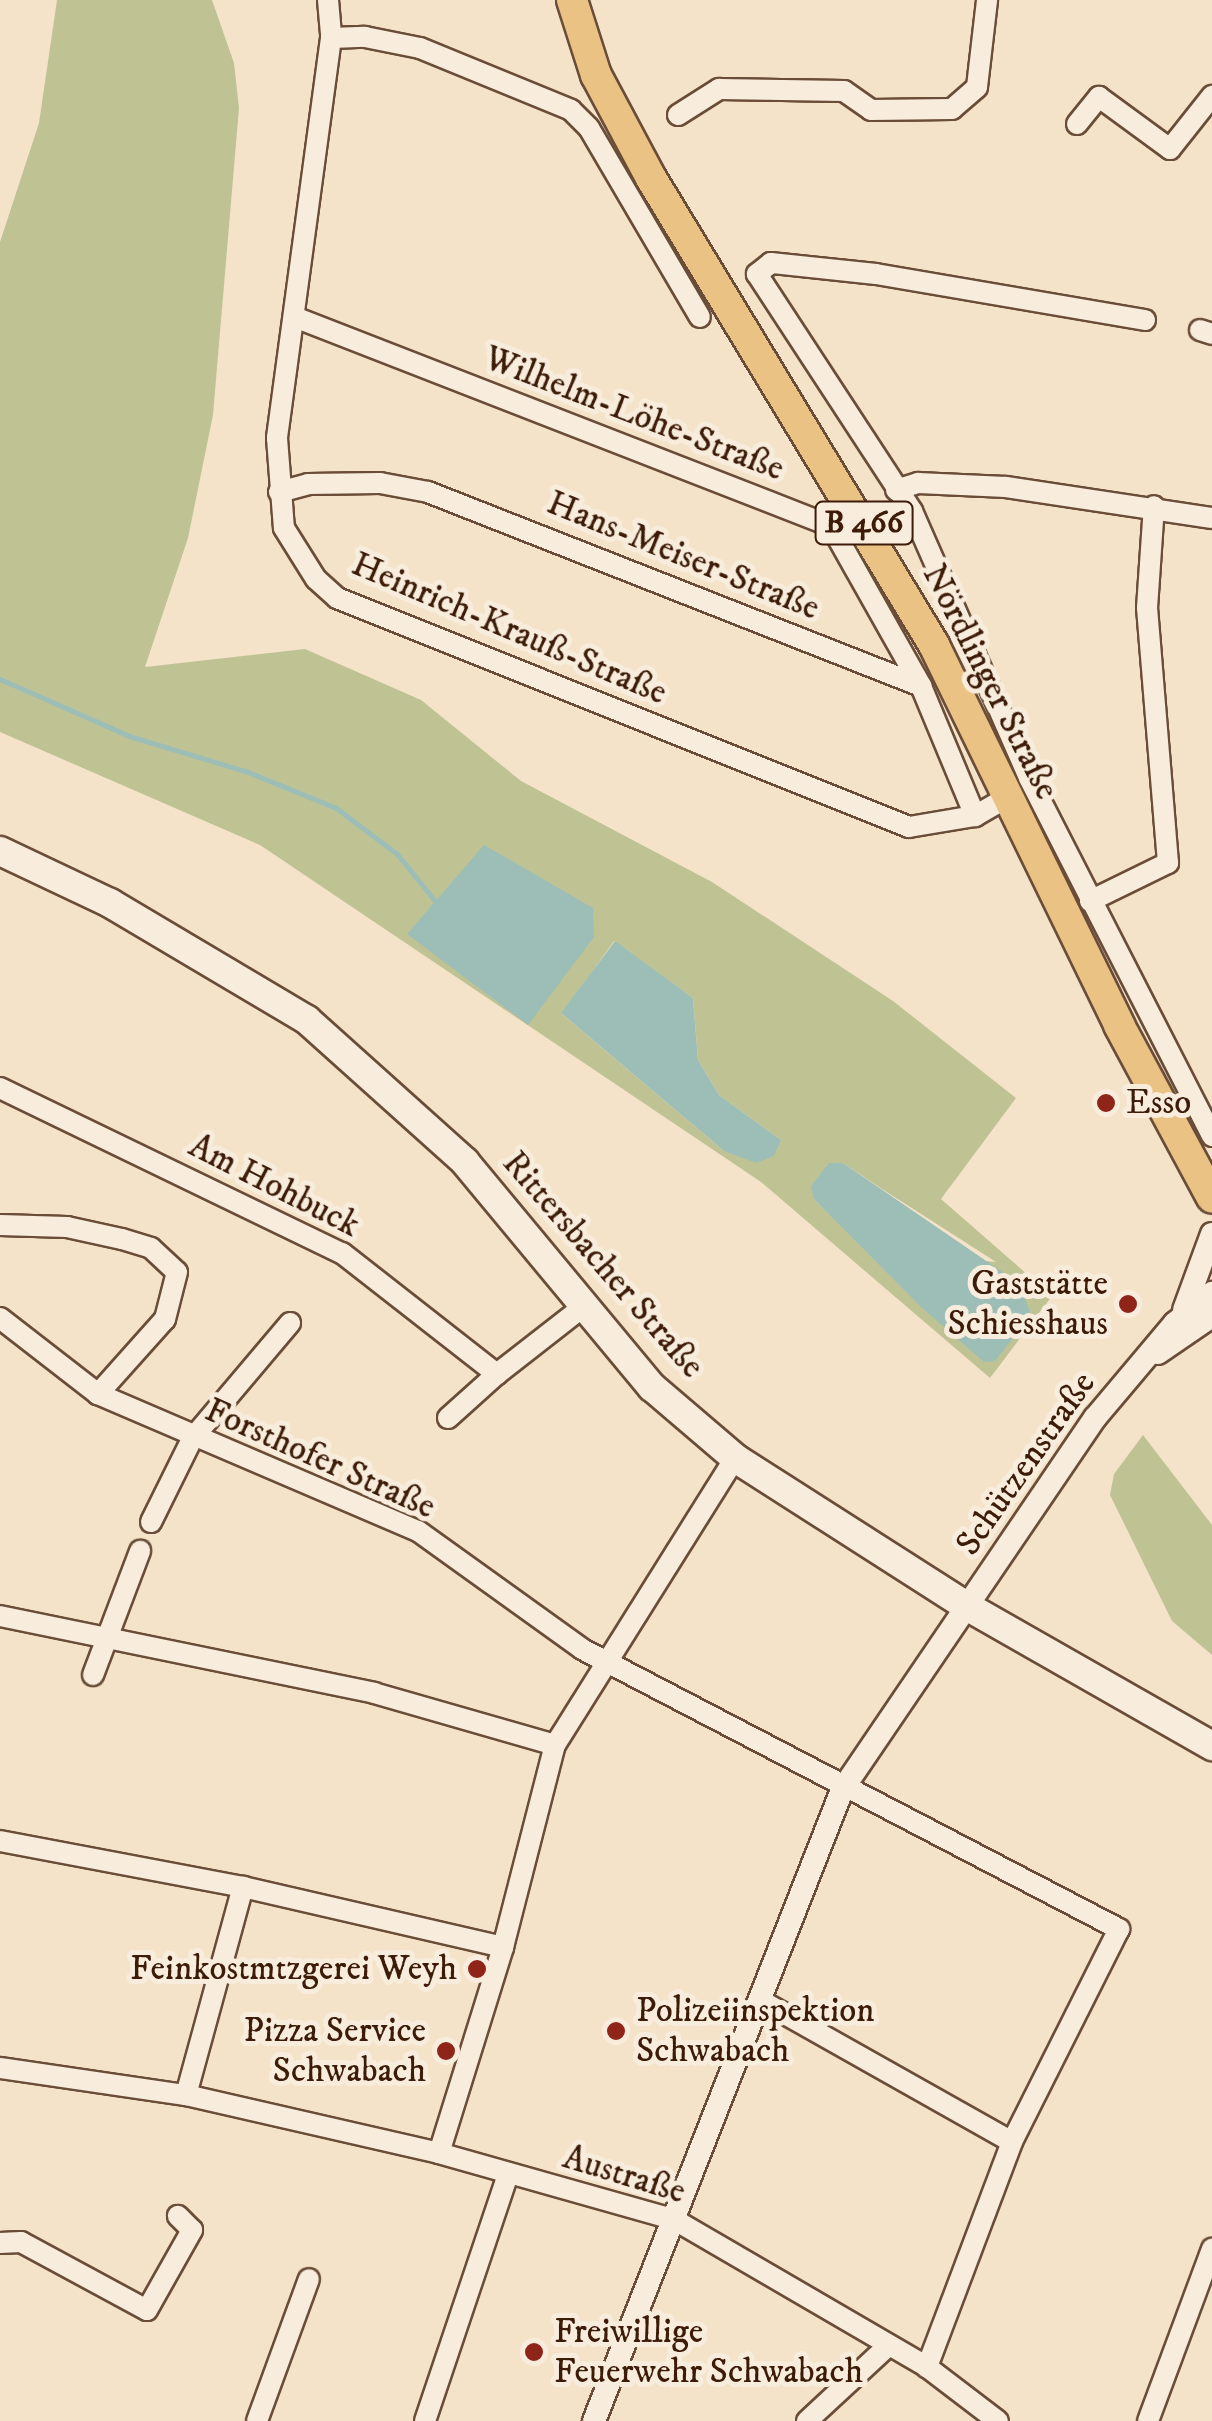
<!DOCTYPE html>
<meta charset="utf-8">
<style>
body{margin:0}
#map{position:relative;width:1212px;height:2421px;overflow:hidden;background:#f4e3c9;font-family:"IM FELL DW Pica",serif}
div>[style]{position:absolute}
.green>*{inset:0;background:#bfc394}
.water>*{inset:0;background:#9cbeb6}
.stream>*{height:5px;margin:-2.5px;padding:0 2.5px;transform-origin:2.5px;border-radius:2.5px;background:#9cbeb6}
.roads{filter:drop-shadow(2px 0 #6a4d38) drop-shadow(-2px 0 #6a4d38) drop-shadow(0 2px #6a4d38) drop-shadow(0 -2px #6a4d38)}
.minor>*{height:20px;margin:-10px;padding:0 10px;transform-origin:10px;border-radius:10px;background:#f8eddc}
.tertiary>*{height:22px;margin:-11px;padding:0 11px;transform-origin:11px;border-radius:11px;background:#f8eddc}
.secondary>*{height:28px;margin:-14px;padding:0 14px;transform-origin:14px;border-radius:14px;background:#f8eddc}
.primary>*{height:30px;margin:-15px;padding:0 15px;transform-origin:15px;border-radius:15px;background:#eac284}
.dots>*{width:28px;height:28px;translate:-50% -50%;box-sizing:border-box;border:5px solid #f8eddc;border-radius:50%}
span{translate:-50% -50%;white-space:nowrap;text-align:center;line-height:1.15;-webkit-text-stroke:10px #f8eddc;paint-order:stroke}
.shield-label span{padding:2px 8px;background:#f8eddc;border:2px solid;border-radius:8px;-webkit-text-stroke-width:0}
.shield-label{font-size:32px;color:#3c1b08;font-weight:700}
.street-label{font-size:35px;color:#3c1b08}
.poi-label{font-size:35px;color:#3c1b08}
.left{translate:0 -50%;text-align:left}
.right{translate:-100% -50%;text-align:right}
</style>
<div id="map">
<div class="green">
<div style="clip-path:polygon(evenodd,57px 0,212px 0,234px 63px,239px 108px,213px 415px,188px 538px,145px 667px,305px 649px,421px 700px,521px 781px,712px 882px,893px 1001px,1016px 1098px,941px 1199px,1052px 1296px,990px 1378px,761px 1182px,260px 845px,0 732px,0 242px,39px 123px,57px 0,614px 941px,693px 998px,698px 1060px,719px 1095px,781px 1140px,724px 1151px,562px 1014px,614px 941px,57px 0,843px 1163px,882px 1189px,996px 1262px,867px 1250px,814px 1199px,843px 1163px)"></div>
<div style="clip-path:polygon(1143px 1435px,1212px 1525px,1212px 1655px,1172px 1621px,1110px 1495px,1114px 1474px)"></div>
</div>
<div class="water">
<div style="clip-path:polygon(484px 845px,593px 908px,594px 937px,528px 1025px,407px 934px)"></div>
<div style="clip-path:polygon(615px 941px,693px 998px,698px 1060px,719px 1095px,781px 1140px,774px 1156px,756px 1163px,724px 1151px,561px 1013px)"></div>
<div style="clip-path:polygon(829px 1163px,843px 1163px,1020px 1284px,1031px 1315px,995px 1361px,984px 1362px,921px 1307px,814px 1199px,811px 1186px)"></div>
</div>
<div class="stream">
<div style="left:0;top:679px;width:141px;rotate:23.8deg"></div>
<div style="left:129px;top:736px;width:124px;rotate:16.8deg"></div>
<div style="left:248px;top:772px;width:95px;rotate:22.2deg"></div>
<div style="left:336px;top:808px;width:76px;rotate:37deg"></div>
<div style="left:397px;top:854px;width:60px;rotate:51deg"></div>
</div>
<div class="roads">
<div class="minor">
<div style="left:328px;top:0;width:38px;rotate:85deg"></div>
<div style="left:331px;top:38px;width:404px;rotate:97.7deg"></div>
<div style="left:277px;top:438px;width:90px;rotate:85.6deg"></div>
<div style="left:284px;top:528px;width:60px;rotate:57.9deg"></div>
<div style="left:316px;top:579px;width:28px;rotate:42deg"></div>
<div style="left:337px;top:598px;width:616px;rotate:21.82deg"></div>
<div style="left:909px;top:827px;width:67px;rotate:-9.5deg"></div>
<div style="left:975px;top:816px;width:38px;rotate:-30deg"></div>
<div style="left:331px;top:38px;width:34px;rotate:-2deg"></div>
<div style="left:365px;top:37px;width:56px;rotate:11.3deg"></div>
<div style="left:420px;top:48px;width:163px;rotate:22.3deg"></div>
<div style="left:571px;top:110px;width:25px;rotate:45deg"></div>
<div style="left:589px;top:128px;width:219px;rotate:59.6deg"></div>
<div style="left:678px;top:115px;width:49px;rotate:-32.4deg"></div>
<div style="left:719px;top:89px;width:125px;rotate:0.9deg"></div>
<div style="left:844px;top:91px;width:33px;rotate:35deg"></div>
<div style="left:871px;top:110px;width:81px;rotate:-0.7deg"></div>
<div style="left:952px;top:109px;width:33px;rotate:-41deg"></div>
<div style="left:977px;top:87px;width:88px;rotate:-83.4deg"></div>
<div style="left:1077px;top:124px;width:35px;rotate:-51deg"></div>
<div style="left:1099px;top:97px;width:88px;rotate:36.2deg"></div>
<div style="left:1170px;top:149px;width:68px;rotate:-51.6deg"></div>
<div style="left:297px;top:318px;width:573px;rotate:21.28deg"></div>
<div style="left:831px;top:526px;width:184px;rotate:60.6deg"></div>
<div style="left:921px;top:686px;width:141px;rotate:67.4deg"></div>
<div style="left:1145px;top:320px;width:273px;rotate:-170.3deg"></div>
<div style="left:876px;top:274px;width:106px;rotate:-174deg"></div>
<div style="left:771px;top:263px;width:18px;rotate:142deg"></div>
<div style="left:757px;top:274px;width:283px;rotate:56.8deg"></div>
<div style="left:912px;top:511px;width:292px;rotate:66.3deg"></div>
<div style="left:1029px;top:778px;width:402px;rotate:62.9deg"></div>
<div style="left:1200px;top:330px;width:13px;rotate:18deg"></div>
<div style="left:896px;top:490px;width:23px;rotate:-18deg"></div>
<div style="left:918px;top:483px;width:88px;rotate:2.6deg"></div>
<div style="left:1006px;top:487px;width:208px;rotate:8.6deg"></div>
<div style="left:279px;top:492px;width:30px;rotate:-15deg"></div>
<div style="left:308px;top:484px;width:72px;rotate:-0.8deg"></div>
<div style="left:380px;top:483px;width:49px;rotate:10.6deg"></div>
<div style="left:428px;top:492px;width:530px;rotate:21.48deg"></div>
<div style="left:1090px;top:901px;width:87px;rotate:-26deg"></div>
<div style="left:1168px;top:863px;width:256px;rotate:-94.7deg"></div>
<div style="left:1147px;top:608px;width:102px;rotate:-86.1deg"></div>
<div style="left:0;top:1088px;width:380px;rotate:25.8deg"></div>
<div style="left:342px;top:1253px;width:197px;rotate:38deg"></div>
<div style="left:497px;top:1374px;width:110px;rotate:-38deg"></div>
<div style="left:0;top:1225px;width:67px;rotate:1.7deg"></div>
<div style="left:67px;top:1227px;width:56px;rotate:12.3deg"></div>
<div style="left:122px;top:1239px;width:30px;rotate:17deg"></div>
<div style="left:151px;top:1248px;width:35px;rotate:43deg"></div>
<div style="left:177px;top:1272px;width:49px;rotate:104.3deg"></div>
<div style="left:165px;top:1319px;width:101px;rotate:131.8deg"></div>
<div style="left:0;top:1318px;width:124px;rotate:37.8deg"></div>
<div style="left:98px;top:1394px;width:348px;rotate:23.2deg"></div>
<div style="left:418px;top:1531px;width:202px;rotate:35.7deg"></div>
<div style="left:582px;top:1649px;width:606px;rotate:27.54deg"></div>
<div style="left:1119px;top:1929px;width:238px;rotate:116.7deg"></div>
<div style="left:1012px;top:2142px;width:241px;rotate:110.7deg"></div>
<div style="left:448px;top:1418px;width:66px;rotate:-41.9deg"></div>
<div style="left:151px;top:1522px;width:93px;rotate:-63.7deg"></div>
<div style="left:192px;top:1439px;width:152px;rotate:-49.8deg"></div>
<div style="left:0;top:1616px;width:382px;rotate:11.6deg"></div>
<div style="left:374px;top:1693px;width:188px;rotate:16deg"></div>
<div style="left:93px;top:1675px;width:133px;rotate:-69.2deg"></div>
<div style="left:0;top:1841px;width:247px;rotate:10.7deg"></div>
<div style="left:243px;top:1887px;width:267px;rotate:13deg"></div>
<div style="left:760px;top:2000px;width:289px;rotate:29.4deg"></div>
<div style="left:0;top:2068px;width:188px;rotate:8.3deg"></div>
<div style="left:186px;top:2095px;width:260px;rotate:12.9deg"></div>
<div style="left:439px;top:2153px;width:243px;rotate:15.8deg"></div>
<div style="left:673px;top:2219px;width:294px;rotate:30.2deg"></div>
<div style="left:927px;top:2367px;width:89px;rotate:37.3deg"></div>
<div style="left:186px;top:2095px;width:216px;rotate:-74.7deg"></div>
<div style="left:439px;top:2153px;width:216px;rotate:-72.7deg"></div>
<div style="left:503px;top:1947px;width:209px;rotate:-75.6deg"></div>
<div style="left:555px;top:1745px;width:339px;rotate:-57.9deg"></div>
<div style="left:0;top:2243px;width:21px;rotate:-3deg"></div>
<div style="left:21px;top:2242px;width:143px;rotate:28.4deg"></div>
<div style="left:147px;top:2310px;width:92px;rotate:-60.6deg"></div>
<div style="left:192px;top:2230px;width:20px;rotate:-135deg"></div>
<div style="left:257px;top:2421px;width:151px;rotate:-69.9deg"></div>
<div style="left:425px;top:2421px;width:261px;rotate:-71.4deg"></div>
<div style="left:807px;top:2421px;width:109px;rotate:-42.8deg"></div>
<div style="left:1148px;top:2421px;width:184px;rotate:-69.6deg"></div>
</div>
<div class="tertiary">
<div style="left:1184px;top:1310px;width:81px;rotate:-69.8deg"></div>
<div style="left:1158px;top:1353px;width:65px;rotate:-34.4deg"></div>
<div style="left:594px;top:2421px;width:678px;rotate:-68.54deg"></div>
<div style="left:842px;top:1790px;width:450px;rotate:-55.8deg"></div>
<div style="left:1095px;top:1418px;width:124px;rotate:-49.9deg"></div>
<div style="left:1175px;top:1323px;width:48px;rotate:-39deg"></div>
</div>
<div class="secondary">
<div style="left:0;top:851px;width:122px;rotate:25.3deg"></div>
<div style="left:110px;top:903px;width:229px;rotate:30.7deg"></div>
<div style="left:307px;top:1020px;width:212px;rotate:41.9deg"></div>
<div style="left:465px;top:1162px;width:293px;rotate:50.3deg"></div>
<div style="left:652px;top:1387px;width:109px;rotate:40.5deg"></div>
<div style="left:735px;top:1458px;width:279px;rotate:32.6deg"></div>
<div style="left:970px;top:1608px;width:279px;rotate:29.7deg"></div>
</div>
<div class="primary">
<div style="left:572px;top:0;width:79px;rotate:72.3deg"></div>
<div style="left:596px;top:75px;width:117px;rotate:61.9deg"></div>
<div style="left:651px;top:178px;width:546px;rotate:58.78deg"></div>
<div style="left:934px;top:645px;width:423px;rotate:64deg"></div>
<div style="left:1119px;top:1025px;width:196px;rotate:61.7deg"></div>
</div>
</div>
<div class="dots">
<div style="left:1106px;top:1103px;background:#8f2418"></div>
<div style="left:1128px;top:1304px;background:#8f2418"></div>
<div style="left:477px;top:1969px;background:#8f2418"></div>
<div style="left:616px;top:2031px;background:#8f2418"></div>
<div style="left:446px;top:2051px;background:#8f2418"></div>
<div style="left:534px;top:2352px;background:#8f2418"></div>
</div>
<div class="shield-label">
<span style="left:864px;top:523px">B 466</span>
</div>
<div class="street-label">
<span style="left:634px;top:414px;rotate:21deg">Wilhelm-Löhe-Straße</span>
<span style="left:683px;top:556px;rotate:22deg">Hans-Meiser-Straße</span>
<span style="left:509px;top:629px;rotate:23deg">Heinrich-Krauß-Straße</span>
<span style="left:990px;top:682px;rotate:63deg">Nördlinger Straße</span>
<span style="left:274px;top:1186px;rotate:27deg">Am Hohbuck</span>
<span style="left:603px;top:1265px;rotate:49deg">Rittersbacher Straße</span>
<span style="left:320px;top:1459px;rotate:24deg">Forsthofer Straße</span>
<span style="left:1026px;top:1464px;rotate:-55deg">Schützenstraße</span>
<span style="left:624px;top:2175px;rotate:17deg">Austraße</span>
</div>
<div class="poi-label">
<span class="left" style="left:1126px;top:1103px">Esso</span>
<span class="right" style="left:1108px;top:1304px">Gaststätte<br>Schiesshaus</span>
<span class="right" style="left:457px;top:1969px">Feinkostmtzgerei Weyh</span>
<span class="left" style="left:636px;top:2031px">Polizeiinspektion<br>Schwabach</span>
<span class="right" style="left:426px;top:2051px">Pizza Service<br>Schwabach</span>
<span class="left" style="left:554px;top:2352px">Freiwillige<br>Feuerwehr Schwabach</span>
</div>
</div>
